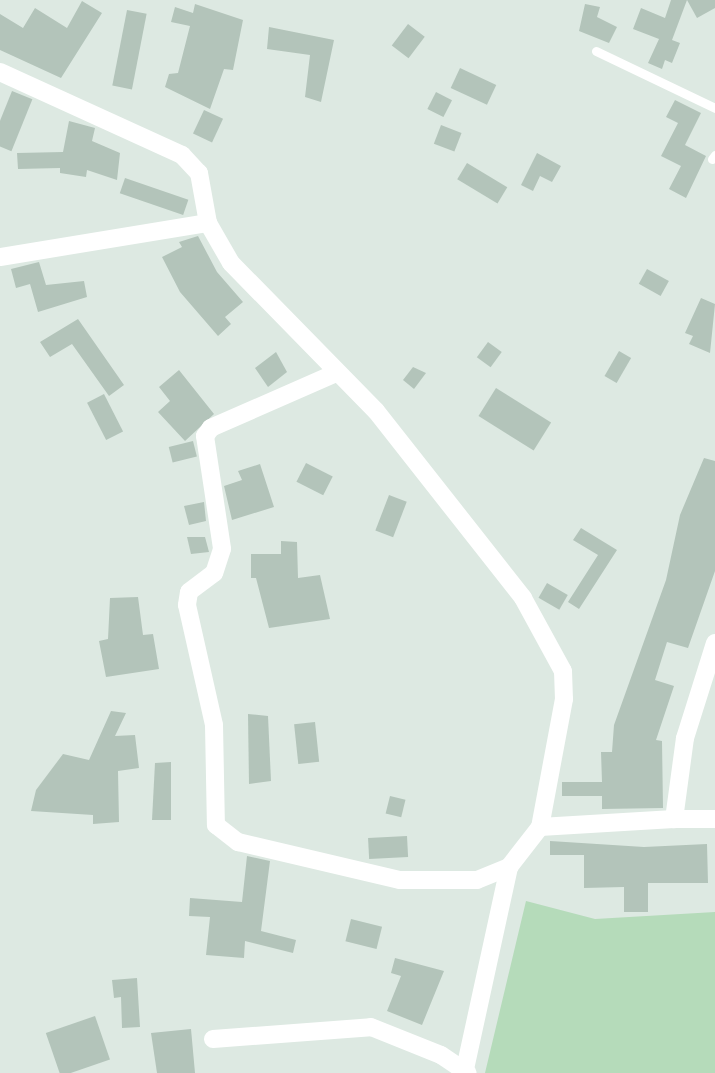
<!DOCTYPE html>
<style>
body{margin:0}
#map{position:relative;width:715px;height:1073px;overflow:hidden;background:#dde9e2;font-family:"Public Sans",sans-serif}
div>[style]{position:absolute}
.green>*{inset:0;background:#b5dbba}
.building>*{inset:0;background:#b3c4ba;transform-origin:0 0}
.lane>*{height:9px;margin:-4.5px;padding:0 4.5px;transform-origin:4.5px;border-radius:4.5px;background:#fff}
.street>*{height:18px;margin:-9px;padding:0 9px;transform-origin:9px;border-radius:9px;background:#fff}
span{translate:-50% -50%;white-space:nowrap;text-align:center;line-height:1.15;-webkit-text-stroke:5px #edf6f0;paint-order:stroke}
</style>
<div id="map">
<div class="green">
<div style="clip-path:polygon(526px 901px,595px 919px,715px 912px,715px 1073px,485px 1073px)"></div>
</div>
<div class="building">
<div style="clip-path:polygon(671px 0,687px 0,672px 40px,680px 43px,672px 63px,665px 60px,662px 69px,648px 63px,659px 39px,633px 29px,641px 8px,665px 18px)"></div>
<div style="clip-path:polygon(687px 0,715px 0,715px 8px,697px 18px)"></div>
<div style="clip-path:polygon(82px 1px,102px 13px,61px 78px,0 50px,0 14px,23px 28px,35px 8px,67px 28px)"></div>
<div style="clip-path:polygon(195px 4px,243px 20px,233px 70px,224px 69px,210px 109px,165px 87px,169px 74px,178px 73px,190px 26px,171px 22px,175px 7px,193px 13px)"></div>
<div style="clip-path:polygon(585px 4px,600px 7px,597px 17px,617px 27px,609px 43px,579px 31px)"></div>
<div style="left:127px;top:10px;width:20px;height:77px;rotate:11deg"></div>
<div style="left:408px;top:24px;width:21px;height:27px;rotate:37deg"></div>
<div style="clip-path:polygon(269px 27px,334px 40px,321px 102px,305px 97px,310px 55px,267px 49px)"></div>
<div style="left:460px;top:68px;width:40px;height:22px;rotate:25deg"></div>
<div style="left:12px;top:91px;width:22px;height:56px;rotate:22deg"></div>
<div style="left:436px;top:92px;width:18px;height:19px;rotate:27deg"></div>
<div style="clip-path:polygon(675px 100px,701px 113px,685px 145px,706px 156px,686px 198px,669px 189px,681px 166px,661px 156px,678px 123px,666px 117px)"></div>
<div style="left:204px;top:110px;width:21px;height:26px;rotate:25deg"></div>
<div style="clip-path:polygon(69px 121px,95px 128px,92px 141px,120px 153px,117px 180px,87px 170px,86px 177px,60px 173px,60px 168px,18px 169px,17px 153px,63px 152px)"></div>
<div style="left:441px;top:125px;width:22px;height:20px;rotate:21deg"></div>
<div style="clip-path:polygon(537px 153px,561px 166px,552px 182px,540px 176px,533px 191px,521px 185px)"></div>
<div style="left:467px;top:163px;width:47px;height:19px;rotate:31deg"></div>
<div style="left:125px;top:178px;width:67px;height:16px;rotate:19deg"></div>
<div style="clip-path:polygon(198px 236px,217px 272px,243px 302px,225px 317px,231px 324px,218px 336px,180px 292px,162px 257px,182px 247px,179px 242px)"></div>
<div style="clip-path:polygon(39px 262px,46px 285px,84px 281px,87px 297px,38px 312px,30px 284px,16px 288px,11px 269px)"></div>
<div style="left:647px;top:269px;width:25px;height:17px;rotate:29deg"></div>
<div style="clip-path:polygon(701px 298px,715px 304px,710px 353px,689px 344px,693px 336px,685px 333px)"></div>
<div style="clip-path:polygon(78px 319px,124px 385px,109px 396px,72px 344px,50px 357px,40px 342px)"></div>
<div style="left:488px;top:342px;width:17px;height:19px;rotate:36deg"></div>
<div style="left:619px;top:351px;width:14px;height:29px;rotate:30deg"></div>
<div style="clip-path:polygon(276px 352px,287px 372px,268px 387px,255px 368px)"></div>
<div style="clip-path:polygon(413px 367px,426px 373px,414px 389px,403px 380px)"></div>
<div style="clip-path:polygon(179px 370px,214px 414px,185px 441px,158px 412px,170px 401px,159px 387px)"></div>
<div style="left:496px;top:388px;width:65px;height:33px;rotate:32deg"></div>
<div style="left:104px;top:394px;width:42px;height:19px;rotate:63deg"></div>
<div style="left:193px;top:441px;width:16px;height:25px;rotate:76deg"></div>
<div style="clip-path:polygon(704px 458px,715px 461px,715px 571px,688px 648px,667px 642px,655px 680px,674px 686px,656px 740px,662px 741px,663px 808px,602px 809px,602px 796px,562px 796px,562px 782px,602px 782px,601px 752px,612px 752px,614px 725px,666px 580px,680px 515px)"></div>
<div style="left:306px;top:463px;width:30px;height:21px;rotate:27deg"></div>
<div style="clip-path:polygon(260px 464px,274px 507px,232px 520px,224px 486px,242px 480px,238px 471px)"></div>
<div style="left:389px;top:495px;width:19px;height:38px;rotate:21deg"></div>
<div style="clip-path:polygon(204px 502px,206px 521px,189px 525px,184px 506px)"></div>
<div style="clip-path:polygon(581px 528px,617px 550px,579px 609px,568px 602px,598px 555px,573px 540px)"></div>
<div style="clip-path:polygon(187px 537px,205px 537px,209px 552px,191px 554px)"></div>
<div style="clip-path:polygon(281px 541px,297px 542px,298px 578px,320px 575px,330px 619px,269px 628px,256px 578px,251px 578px,251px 554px,281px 554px)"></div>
<div style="left:547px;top:583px;width:24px;height:17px;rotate:30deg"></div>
<div style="clip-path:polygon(138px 597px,143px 635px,153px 634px,159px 669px,106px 677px,99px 641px,108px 639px,110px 598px)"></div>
<div style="clip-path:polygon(111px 711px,126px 713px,115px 736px,135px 735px,139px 768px,118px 771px,119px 822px,93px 824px,93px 815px,31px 811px,36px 790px,63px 754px,89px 760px)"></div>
<div style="clip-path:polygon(248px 714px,268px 716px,271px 781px,249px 784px)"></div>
<div style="left:315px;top:722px;width:40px;height:21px;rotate:84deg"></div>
<div style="clip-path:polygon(171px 762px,171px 820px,152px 820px,155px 763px)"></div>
<div style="left:390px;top:796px;width:16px;height:18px;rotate:14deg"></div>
<div style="left:407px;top:836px;width:21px;height:39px;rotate:87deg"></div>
<div style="clip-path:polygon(550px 841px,644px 847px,707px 844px,708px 883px,648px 883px,648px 912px,624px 912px,624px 887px,584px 888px,584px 855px,550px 855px)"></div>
<div style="clip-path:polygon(247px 856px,270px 861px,261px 931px,296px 940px,293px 953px,245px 941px,244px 958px,206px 955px,210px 917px,189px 916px,190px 898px,242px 902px)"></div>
<div style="left:351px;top:919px;width:32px;height:23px;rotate:14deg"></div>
<div style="clip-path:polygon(395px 958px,444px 971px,422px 1025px,387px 1011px,401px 976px,391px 973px)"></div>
<div style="clip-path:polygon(137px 978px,140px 1027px,122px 1028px,121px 997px,114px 998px,112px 980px)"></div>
<div style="left:95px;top:1016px;width:46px;height:52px;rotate:71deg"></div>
<div style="clip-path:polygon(191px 1029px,195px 1073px,157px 1073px,151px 1033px)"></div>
</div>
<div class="lane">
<div style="left:596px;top:51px;width:132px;rotate:25.6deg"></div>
<div style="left:712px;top:159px;width:5px;rotate:-53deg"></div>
</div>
<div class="street">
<div style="left:0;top:72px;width:200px;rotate:24.5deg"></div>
<div style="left:182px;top:155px;width:25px;rotate:47deg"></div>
<div style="left:199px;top:173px;width:51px;rotate:79.8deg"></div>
<div style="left:208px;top:223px;width:46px;rotate:60.1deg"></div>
<div style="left:231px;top:263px;width:207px;rotate:45.6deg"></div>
<div style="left:376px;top:411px;width:238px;rotate:51.8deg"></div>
<div style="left:523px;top:598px;width:83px;rotate:61.3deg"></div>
<div style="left:563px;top:671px;width:28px;rotate:88deg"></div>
<div style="left:564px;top:699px;width:130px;rotate:100.6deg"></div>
<div style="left:0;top:257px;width:211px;rotate:-9.3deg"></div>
<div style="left:336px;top:373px;width:137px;rotate:156.3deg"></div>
<div style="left:211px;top:428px;width:10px;rotate:127deg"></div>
<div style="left:205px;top:436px;width:114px;rotate:81.4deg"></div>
<div style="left:222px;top:549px;width:25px;rotate:108deg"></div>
<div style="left:214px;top:573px;width:31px;rotate:143deg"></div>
<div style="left:189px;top:592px;width:13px;rotate:99deg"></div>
<div style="left:187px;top:605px;width:123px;rotate:77.3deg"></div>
<div style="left:214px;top:725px;width:100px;rotate:88.9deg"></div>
<div style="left:216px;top:825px;width:28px;rotate:38deg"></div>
<div style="left:238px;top:842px;width:166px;rotate:13.2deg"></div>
<div style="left:400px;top:880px;width:77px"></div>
<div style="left:477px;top:880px;width:35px;rotate:-22deg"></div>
<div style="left:715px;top:643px;width:100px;rotate:107.5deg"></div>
<div style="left:685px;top:738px;width:82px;rotate:97.7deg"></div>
<div style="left:674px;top:819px;width:41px"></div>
<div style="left:213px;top:1039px;width:158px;rotate:-4.3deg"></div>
<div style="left:371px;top:1027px;width:75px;rotate:21.8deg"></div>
<div style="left:441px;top:1055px;width:32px;rotate:34deg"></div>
<div style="left:465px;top:1069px;width:207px;rotate:-77.7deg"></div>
<div style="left:509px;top:867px;width:51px;rotate:-52.2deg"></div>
<div style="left:540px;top:827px;width:134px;rotate:-3.4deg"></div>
</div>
</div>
